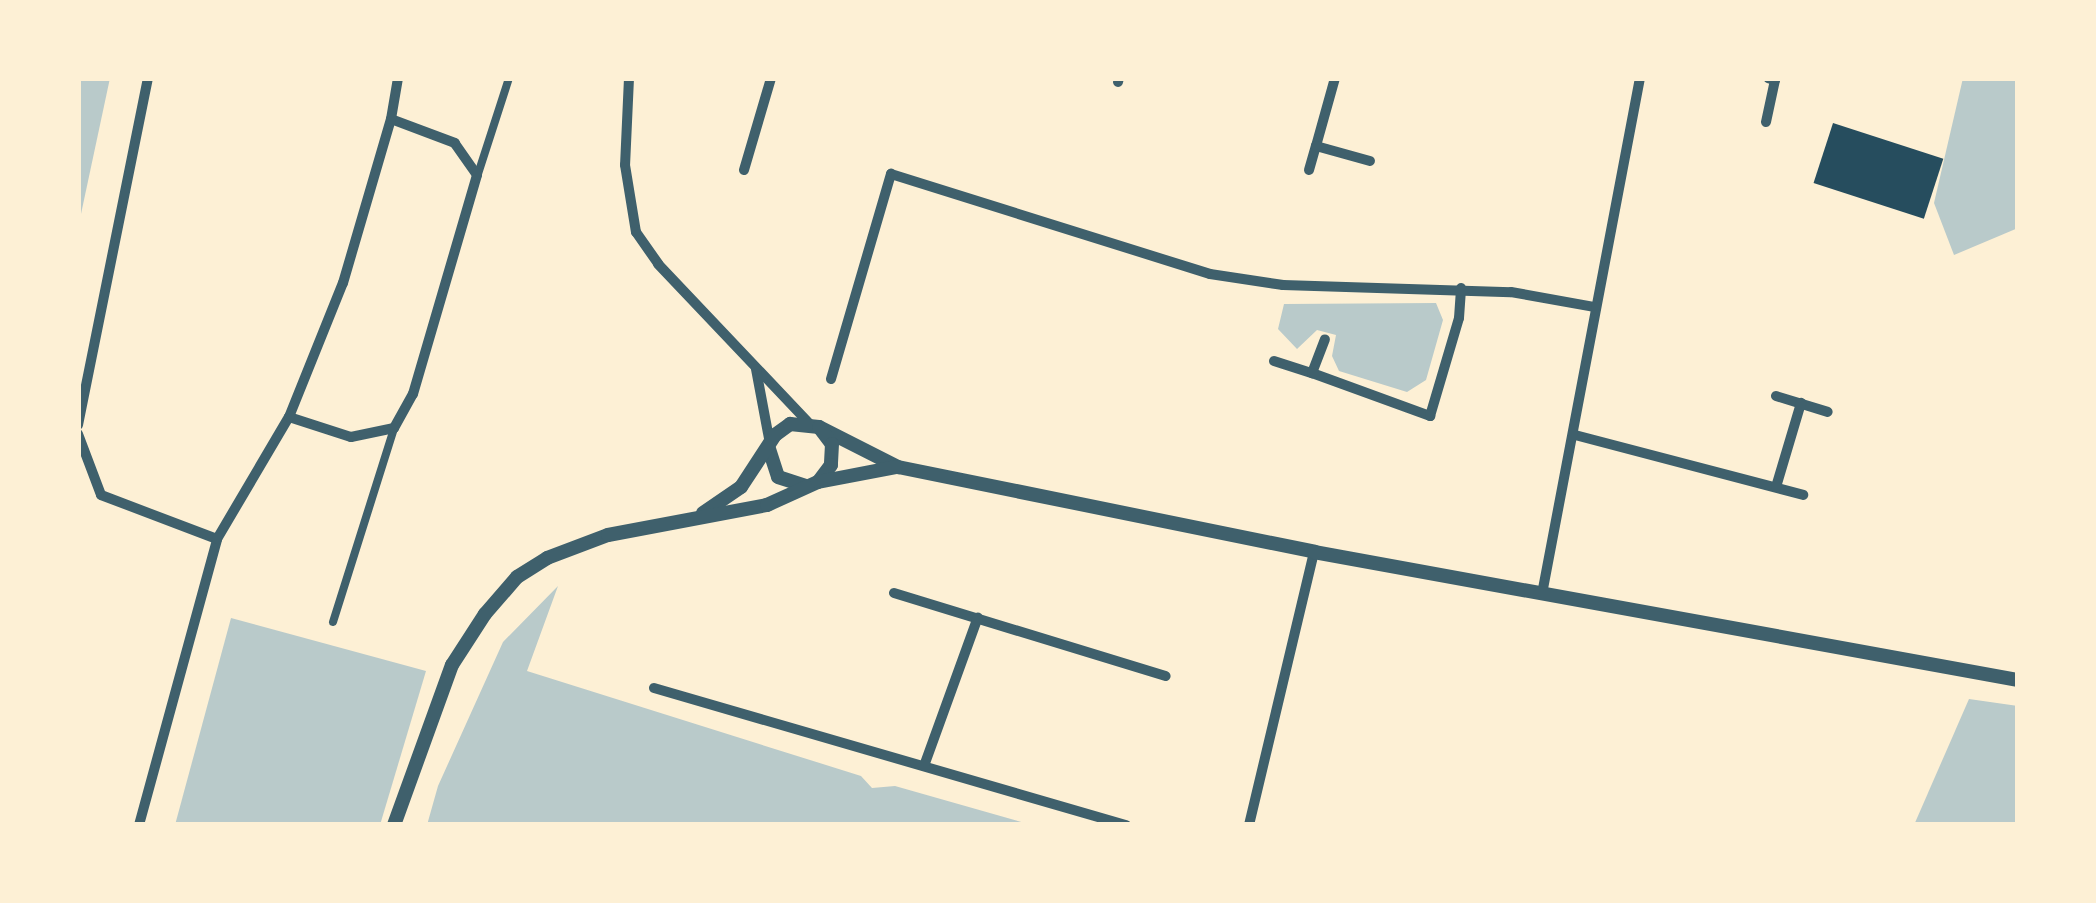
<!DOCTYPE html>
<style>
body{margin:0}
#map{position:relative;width:2096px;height:903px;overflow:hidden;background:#fdf0d5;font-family:Poppins,sans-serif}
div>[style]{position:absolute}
.green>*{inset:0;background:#b9caca}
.building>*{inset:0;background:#264d5e;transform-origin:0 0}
.pedestrian>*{height:8px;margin:-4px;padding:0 4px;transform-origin:4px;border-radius:4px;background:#3f606c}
.minor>*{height:10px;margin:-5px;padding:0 5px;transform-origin:5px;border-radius:5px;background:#3f606c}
.tertiary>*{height:14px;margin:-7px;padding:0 7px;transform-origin:7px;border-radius:7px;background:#3f606c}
span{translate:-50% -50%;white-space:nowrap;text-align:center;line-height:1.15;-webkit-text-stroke:9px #fdf0d5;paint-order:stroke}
.frame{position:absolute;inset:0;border:81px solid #fdf0d5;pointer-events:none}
</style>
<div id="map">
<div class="green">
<div style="clip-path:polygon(78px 78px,110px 78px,78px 228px)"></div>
<div style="clip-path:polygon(1963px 78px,2018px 78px,2018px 228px,1954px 255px,1934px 203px)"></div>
<div style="clip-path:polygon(1436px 303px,1443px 320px,1426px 380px,1407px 392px,1339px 371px,1332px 356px,1336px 335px,1317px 330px,1297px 349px,1278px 329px,1284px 304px)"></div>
<div style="clip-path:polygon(558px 586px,527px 671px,861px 776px,872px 788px,895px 786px,1032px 825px,427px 825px,438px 786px,503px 642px)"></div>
<div style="clip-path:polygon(231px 618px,426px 671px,380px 825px,175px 825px)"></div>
<div style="clip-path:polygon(1969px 699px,2018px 706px,2018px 825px,1914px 825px)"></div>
</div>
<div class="building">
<div style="left:1833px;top:123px;width:116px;height:63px;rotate:18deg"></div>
</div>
<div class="pedestrian">
<div style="left:478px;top:174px;width:101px;rotate:-72.1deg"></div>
<div style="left:333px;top:622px;width:202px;rotate:-72.5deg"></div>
</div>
<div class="minor">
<div style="left:629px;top:78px;width:87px;rotate:92.6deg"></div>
<div style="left:625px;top:165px;width:68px;rotate:80.7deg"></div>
<div style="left:636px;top:232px;width:39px;rotate:55deg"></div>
<div style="left:658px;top:264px;width:219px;rotate:46.5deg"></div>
<div style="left:1118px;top:82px;width:4px;rotate:-76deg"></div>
<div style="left:1766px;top:122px;width:43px;rotate:-77.9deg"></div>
<div style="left:1775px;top:80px;width:7px;rotate:-164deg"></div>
<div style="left:1316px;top:146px;width:71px;rotate:-74.4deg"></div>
<div style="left:744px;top:170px;width:96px;rotate:-73.6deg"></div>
<div style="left:1309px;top:170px;width:25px;rotate:-74deg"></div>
<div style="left:1316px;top:146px;width:56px;rotate:15.5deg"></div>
<div style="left:1274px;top:361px;width:40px;rotate:18deg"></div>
<div style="left:1312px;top:373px;width:36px;rotate:-69deg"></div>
<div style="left:756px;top:369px;width:76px;rotate:79.4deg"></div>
<div style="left:1312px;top:373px;width:126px;rotate:20deg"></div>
<div style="left:1430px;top:416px;width:102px;rotate:-73.5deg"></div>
<div style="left:1459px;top:318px;width:30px;rotate:-86deg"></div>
<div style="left:831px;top:379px;width:214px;rotate:-73.7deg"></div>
<div style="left:891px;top:174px;width:334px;rotate:17.4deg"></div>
<div style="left:1210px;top:274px;width:74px;rotate:8.6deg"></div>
<div style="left:1283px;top:285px;width:228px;rotate:1.8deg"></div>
<div style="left:1511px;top:292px;width:84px;rotate:10.2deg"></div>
<div style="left:1776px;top:396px;width:54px;rotate:17.1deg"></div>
<div style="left:289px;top:417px;width:65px;rotate:17.9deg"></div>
<div style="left:351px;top:437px;width:44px;rotate:-11.8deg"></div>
<div style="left:394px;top:428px;width:39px;rotate:-61deg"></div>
<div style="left:413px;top:394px;width:228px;rotate:-73.7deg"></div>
<div style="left:477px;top:175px;width:39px;rotate:-125deg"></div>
<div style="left:455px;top:143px;width:68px;rotate:-159.4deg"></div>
<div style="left:78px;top:425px;width:354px;rotate:-78.6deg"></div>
<div style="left:78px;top:434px;width:65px;rotate:69.3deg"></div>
<div style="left:101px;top:495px;width:124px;rotate:20.8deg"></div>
<div style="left:1575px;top:435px;width:236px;rotate:14.7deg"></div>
<div style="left:1776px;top:487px;width:88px;rotate:-73.4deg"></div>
<div style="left:894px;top:593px;width:284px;rotate:17deg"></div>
<div style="left:1542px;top:594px;width:525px;rotate:-79.25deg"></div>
<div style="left:654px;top:688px;width:492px;rotate:16.2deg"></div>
<div style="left:924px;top:766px;width:158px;rotate:-70.1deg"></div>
<div style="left:139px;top:825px;width:296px;rotate:-74.7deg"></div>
<div style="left:217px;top:539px;width:142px;rotate:-59.5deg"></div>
<div style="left:289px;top:417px;width:144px;rotate:-68.1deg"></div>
<div style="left:343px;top:283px;width:171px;rotate:-73.7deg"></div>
<div style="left:391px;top:119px;width:42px;rotate:-80.3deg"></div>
<div style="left:1249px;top:825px;width:281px;rotate:-76.6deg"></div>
</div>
<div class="tertiary">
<div style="left:819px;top:427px;width:89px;rotate:26.9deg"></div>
<div style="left:898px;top:467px;width:425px;rotate:11.5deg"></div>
<div style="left:1314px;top:552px;width:716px;rotate:10.3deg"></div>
<div style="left:769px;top:449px;width:29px;rotate:72deg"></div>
<div style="left:778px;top:477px;width:29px;rotate:18deg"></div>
<div style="left:703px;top:513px;width:46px;rotate:-34.4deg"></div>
<div style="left:741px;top:487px;width:62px;rotate:-56.8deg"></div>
<div style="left:775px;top:435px;width:19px;rotate:-36deg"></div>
<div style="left:790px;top:424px;width:29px;rotate:6deg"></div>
<div style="left:819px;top:427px;width:21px;rotate:53deg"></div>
<div style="left:832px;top:444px;width:21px;rotate:93deg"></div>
<div style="left:831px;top:465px;width:21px;rotate:127deg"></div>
<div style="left:394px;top:825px;width:170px;rotate:-70.1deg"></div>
<div style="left:452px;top:665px;width:61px;rotate:-57.1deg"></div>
<div style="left:485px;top:614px;width:49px;rotate:-49.1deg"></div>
<div style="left:517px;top:577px;width:36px;rotate:-32deg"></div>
<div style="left:547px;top:558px;width:65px;rotate:-20.7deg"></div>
<div style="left:608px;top:535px;width:162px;rotate:-10.7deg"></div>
<div style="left:767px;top:505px;width:56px;rotate:-24.3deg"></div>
<div style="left:818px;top:482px;width:79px;rotate:-10.9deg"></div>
</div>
<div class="frame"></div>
</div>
